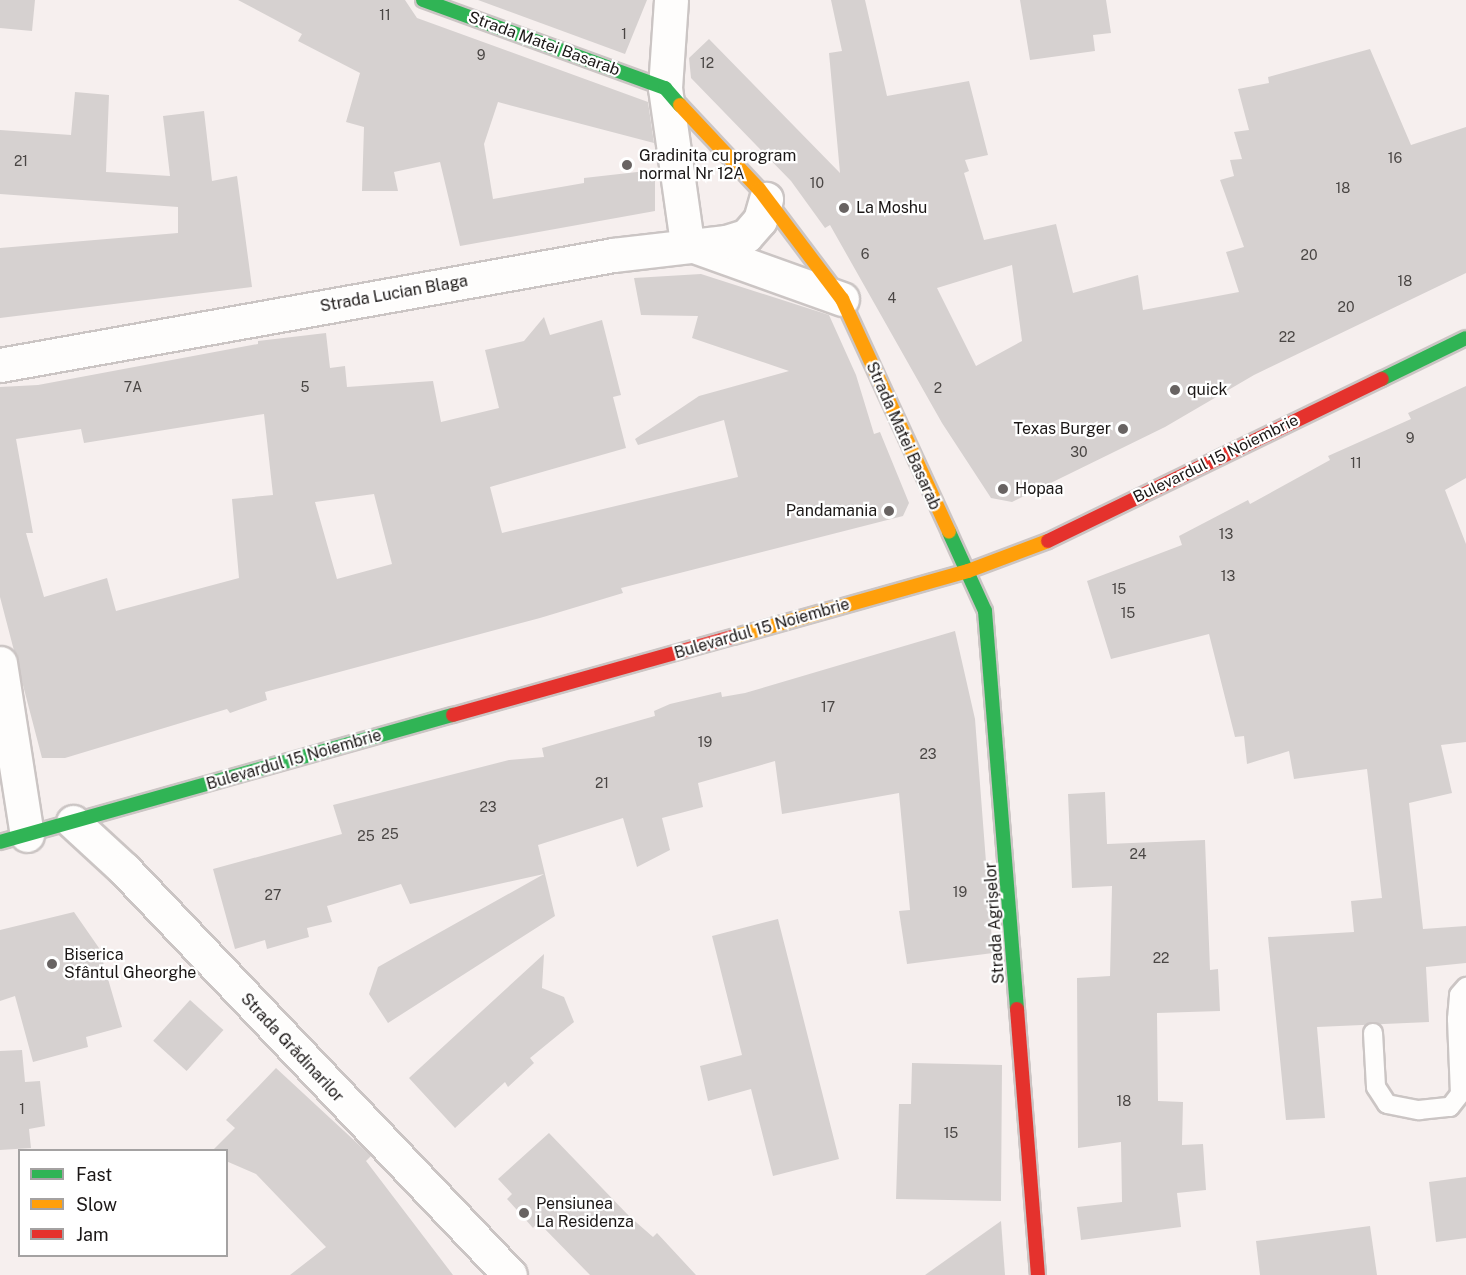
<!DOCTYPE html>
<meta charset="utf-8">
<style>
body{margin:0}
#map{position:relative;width:1466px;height:1275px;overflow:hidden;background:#f6efee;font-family:"Public Sans",sans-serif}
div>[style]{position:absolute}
.building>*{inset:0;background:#d6d1d0;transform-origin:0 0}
.roads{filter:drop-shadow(2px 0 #cbc5c4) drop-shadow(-2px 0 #cbc5c4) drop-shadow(0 2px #cbc5c4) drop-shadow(0 -2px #cbc5c4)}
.lane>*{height:18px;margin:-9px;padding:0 9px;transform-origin:9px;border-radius:9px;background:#fefdfc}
.street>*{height:33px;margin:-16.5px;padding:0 16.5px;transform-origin:16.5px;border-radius:16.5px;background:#fefdfc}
.fast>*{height:14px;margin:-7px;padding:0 7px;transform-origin:7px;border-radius:7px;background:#30b455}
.slow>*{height:14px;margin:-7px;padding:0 7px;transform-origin:7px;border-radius:7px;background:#ff9f0a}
.jam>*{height:14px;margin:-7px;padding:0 7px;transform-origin:7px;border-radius:7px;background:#e5322d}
.dots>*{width:16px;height:16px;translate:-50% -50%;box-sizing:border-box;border:3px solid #fff;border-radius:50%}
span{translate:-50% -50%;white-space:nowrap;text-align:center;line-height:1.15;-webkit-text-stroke:4.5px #fff;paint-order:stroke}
.number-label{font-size:14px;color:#4a4644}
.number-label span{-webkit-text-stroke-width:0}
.street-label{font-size:16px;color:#1b1716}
.poi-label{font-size:16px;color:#1b1716}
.left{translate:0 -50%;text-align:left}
.right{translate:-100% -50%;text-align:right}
.legend{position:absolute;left:18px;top:1149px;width:210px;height:108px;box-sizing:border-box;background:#fff;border:2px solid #a4a2a2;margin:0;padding:8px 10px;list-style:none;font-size:18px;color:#1b1716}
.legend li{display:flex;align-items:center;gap:12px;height:30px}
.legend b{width:30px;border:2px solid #a4a2a2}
</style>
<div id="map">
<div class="building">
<div style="clip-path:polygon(0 0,35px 0,32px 31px,0 28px)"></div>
<div style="clip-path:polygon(238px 0,405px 0,417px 18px,648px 102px,654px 143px,498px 102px,484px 144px,493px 199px,584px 183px,584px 178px,655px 170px,655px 211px,460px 246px,440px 162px,394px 172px,398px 191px,362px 191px,364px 127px,346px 122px,360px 73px,298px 41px,302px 34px)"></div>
<div style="clip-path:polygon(478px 0,647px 0,625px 54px)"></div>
<div style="clip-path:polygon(evenodd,831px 0,865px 0,887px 96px,969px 81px,988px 155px,965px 160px,969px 171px,964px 173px,984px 240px,1056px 224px,1073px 293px,1138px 275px,1143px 310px,1239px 292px,1226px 252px,1244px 247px,1220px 180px,1234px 176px,1230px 160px,1242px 159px,1234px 132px,1249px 130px,1238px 89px,1269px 83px,1268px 77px,1370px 49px,1411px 145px,1466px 127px,1466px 273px,1254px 375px,1165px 427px,1012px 502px,991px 498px,942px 423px,830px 225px,825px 228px,791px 181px,691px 78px,689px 58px,709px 39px,840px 173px,829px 53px,842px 51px,831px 0,1012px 265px,1022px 341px,976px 366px,937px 288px,1012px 265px)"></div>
<div style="clip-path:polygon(1020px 0,1106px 0,1111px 33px,1093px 35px,1095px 51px,1030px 60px)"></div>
<div style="clip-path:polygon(75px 92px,109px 95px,106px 172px,170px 176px,163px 116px,204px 111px,212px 181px,237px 176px,252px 287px,0 318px,0 248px,178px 233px,178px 207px,0 194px,0 130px,71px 135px)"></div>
<div style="clip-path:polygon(evenodd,701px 274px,829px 315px,856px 375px,874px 434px,880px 432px,909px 503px,903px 516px,621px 588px,623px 593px,540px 618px,265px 692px,267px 700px,230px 713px,227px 709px,65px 758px,42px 758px,0 597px,0 387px,38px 385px,258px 344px,258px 341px,326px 333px,330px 368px,345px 366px,347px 387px,433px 381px,441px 422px,499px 408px,485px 350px,524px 341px,544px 317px,550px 335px,602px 320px,621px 395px,613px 397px,626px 448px,490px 487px,502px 533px,738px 477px,724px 420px,638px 445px,635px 439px,699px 396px,789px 371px,692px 338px,698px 316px,641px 315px,634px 278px,701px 274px,264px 414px,273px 495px,232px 499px,239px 578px,116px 611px,107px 578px,44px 597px,26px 533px,33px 533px,16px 439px,81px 429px,84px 443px,264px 414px,701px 274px,374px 494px,392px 564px,337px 579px,315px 502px,374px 494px)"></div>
<div style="clip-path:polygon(1466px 386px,1466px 478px,1445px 490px,1466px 544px,1466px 742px,1441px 745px,1452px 793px,1409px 803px,1423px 929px,1466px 926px,1466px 963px,1426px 967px,1429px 1022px,1317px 1027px,1325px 1118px,1286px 1120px,1268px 937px,1354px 932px,1351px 901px,1382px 898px,1367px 769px,1294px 779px,1289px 751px,1247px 764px,1244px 736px,1235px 737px,1209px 634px,1111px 659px,1087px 581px,1182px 545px,1179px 536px,1248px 500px,1250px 504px,1330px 460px,1328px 456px,1411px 419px,1408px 413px)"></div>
<div style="clip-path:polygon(955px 631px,975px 719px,993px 953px,907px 964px,899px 911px,910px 910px,899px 793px,782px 814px,775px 761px,698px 783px,703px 807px,662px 818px,670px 850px,637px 867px,623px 818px,538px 845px,555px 916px,388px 1023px,369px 994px,378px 967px,544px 874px,410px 904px,401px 884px,327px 906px,332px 922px,307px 928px,309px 937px,267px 949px,265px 940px,235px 949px,213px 869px,342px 834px,333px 805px,509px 760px,544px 757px,542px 748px,655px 716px,654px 711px,670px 704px,721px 692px,722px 697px,745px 693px)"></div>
<div style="clip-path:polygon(1105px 792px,1107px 844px,1205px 840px,1210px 970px,1218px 969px,1220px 1011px,1157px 1013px,1158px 1101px,1183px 1102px,1182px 1145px,1203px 1144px,1206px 1190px,1177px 1193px,1181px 1227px,1081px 1240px,1077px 1207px,1122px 1202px,1121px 1142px,1078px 1148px,1077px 978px,1110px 976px,1112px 886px,1072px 888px,1068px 794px)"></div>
<div style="clip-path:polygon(74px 912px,99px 948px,122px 1027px,86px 1037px,88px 1047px,33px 1062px,15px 996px,0 1001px,0 930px)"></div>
<div style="clip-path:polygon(778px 919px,839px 1159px,773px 1176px,751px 1089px,708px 1101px,700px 1066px,742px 1055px,712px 936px)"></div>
<div style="clip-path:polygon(544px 954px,542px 988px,564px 997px,574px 1022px,530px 1058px,534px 1063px,508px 1087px,505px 1082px,455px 1128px,409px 1078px)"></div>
<div style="left:190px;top:1000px;width:45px;height:55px;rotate:42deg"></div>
<div style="clip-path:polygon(22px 1050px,25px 1082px,40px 1081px,45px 1126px,29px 1129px,31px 1148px,0 1150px,0 1051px)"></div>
<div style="clip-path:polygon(912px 1063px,1002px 1065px,1001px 1201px,896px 1199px,899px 1104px,911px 1104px)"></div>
<div style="clip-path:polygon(276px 1068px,371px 1156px,366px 1161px,453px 1275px,290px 1275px,326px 1247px,256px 1174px,226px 1161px,226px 1150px,213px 1150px,235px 1128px,226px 1120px)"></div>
<div style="clip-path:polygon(549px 1133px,629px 1216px,653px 1237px,657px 1233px,696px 1275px,590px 1275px,538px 1222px,533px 1228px,507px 1199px,512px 1194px,498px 1179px)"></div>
<div style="clip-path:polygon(1466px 1177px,1466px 1238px,1436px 1242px,1429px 1182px)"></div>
<div style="clip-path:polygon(1001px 1221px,1005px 1275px,925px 1275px)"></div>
<div style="clip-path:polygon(1370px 1226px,1377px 1275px,1260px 1275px,1256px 1241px)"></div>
</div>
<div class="roads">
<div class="lane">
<div style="left:1373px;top:1033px;width:54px;rotate:86.8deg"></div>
<div style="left:1376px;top:1087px;width:20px;rotate:57deg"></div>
<div style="left:1387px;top:1104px;width:33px;rotate:11deg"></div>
<div style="left:1419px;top:1110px;width:31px;rotate:-6deg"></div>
<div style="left:1450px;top:1107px;width:16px;rotate:-52deg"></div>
<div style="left:1460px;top:1094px;width:75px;rotate:-92.3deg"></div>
<div style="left:1457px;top:1019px;width:24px;rotate:-85deg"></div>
<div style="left:1459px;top:995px;width:11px;rotate:-49deg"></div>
</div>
<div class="street">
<div style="left:671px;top:0;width:88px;rotate:93.9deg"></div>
<div style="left:665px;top:88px;width:157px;rotate:81.9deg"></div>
<div style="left:697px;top:247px;width:154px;rotate:19.7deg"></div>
<div style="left:0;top:365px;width:623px;rotate:-10.17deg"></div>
<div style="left:613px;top:255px;width:114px;rotate:-6.6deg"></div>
<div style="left:726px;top:242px;width:21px;rotate:-17deg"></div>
<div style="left:746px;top:236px;width:21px;rotate:-49deg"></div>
<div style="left:760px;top:220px;width:22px;rotate:-74deg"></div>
<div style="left:0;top:663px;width:174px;rotate:81.1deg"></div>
<div style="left:73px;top:822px;width:69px;rotate:42.7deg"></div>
<div style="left:124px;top:869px;width:560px;rotate:46.45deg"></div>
</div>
<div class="fast">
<div style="left:423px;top:0;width:258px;rotate:20deg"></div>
<div style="left:665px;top:88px;width:23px;rotate:49deg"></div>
<div style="left:1382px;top:379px;width:93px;rotate:-26deg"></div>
<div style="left:949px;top:532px;width:87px;rotate:65.5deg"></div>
<div style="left:985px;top:611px;width:399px;rotate:85.4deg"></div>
<div style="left:0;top:842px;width:470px;rotate:-15.7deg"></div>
</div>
<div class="slow">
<div style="left:680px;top:105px;width:115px;rotate:46.8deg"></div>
<div style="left:759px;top:189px;width:138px;rotate:53deg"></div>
<div style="left:842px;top:299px;width:256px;rotate:65.3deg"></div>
<div style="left:733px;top:637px;width:244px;rotate:-15.7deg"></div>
<div style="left:968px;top:571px;width:85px;rotate:-20.6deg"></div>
</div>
<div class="jam">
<div style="left:1048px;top:541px;width:371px;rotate:-25.9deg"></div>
<div style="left:453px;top:715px;width:291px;rotate:-15.6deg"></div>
<div style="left:1017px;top:1009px;width:267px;rotate:85.5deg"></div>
</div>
</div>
<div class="dots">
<div style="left:627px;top:165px;background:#686362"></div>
<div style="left:844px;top:208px;background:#686362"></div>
<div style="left:1175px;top:390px;background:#686362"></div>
<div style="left:1123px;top:429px;background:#686362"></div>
<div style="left:1003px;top:489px;background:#686362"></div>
<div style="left:889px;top:511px;background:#686362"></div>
<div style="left:52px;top:964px;background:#686362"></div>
<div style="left:524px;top:1213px;background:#686362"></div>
</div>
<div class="number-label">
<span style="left:385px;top:15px">11</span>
<span style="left:624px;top:34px">1</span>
<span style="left:481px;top:55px">9</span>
<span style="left:707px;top:63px">12</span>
<span style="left:1395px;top:158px">16</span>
<span style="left:21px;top:161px">21</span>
<span style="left:817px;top:183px">10</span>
<span style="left:1343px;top:188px">18</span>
<span style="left:865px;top:254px">6</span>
<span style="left:1309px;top:255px">20</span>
<span style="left:1405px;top:281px">18</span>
<span style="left:892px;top:298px">4</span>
<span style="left:1346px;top:307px">20</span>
<span style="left:1287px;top:337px">22</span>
<span style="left:133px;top:387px">7A</span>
<span style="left:305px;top:387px">5</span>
<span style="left:938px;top:388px">2</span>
<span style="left:1410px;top:438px">9</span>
<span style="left:1079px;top:452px">30</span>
<span style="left:1356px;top:463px">11</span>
<span style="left:1226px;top:534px">13</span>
<span style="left:1228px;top:576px">13</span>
<span style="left:1119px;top:589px">15</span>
<span style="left:1128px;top:613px">15</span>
<span style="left:828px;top:707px">17</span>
<span style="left:705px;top:742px">19</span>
<span style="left:928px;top:754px">23</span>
<span style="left:602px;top:783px">21</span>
<span style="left:488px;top:807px">23</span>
<span style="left:390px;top:834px">25</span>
<span style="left:366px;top:836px">25</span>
<span style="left:1138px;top:854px">24</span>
<span style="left:960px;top:892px">19</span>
<span style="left:273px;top:895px">27</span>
<span style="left:1161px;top:958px">22</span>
<span style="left:1124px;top:1101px">18</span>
<span style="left:22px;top:1109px">1</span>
<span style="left:951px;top:1133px">15</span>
</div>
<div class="street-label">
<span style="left:544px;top:44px;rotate:20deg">Strada Matei Basarab</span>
<span style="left:394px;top:294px;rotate:-10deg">Strada Lucian Blaga</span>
<span style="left:903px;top:436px;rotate:66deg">Strada Matei Basarab</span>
<span style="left:1216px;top:459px;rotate:-26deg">Bulevardul 15 Noiembrie</span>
<span style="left:762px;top:629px;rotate:-16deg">Bulevardul 15 Noiembrie</span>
<span style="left:294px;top:760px;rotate:-16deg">Bulevardul 15 Noiembrie</span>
<span style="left:995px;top:923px;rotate:-94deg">Strada Agrișelor</span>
<span style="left:292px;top:1048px;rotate:47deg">Strada Grădinarilor</span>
</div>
<div class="poi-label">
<span class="left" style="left:639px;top:165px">Gradinita cu program<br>normal Nr 12A</span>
<span class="left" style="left:856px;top:208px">La Moshu</span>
<span class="left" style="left:1187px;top:390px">quick</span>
<span class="right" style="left:1111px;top:429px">Texas Burger</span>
<span class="left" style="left:1015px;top:489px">Hopaa</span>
<span class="right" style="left:877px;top:511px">Pandamania</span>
<span class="left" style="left:64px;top:964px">Biserica<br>Sfântul Gheorghe</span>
<span class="left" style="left:536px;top:1213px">Pensiunea<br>La Residenza</span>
</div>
<ul class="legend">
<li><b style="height:8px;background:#30b455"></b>Fast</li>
<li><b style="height:8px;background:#ff9f0a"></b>Slow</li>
<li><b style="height:8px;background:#e5322d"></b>Jam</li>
</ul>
</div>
